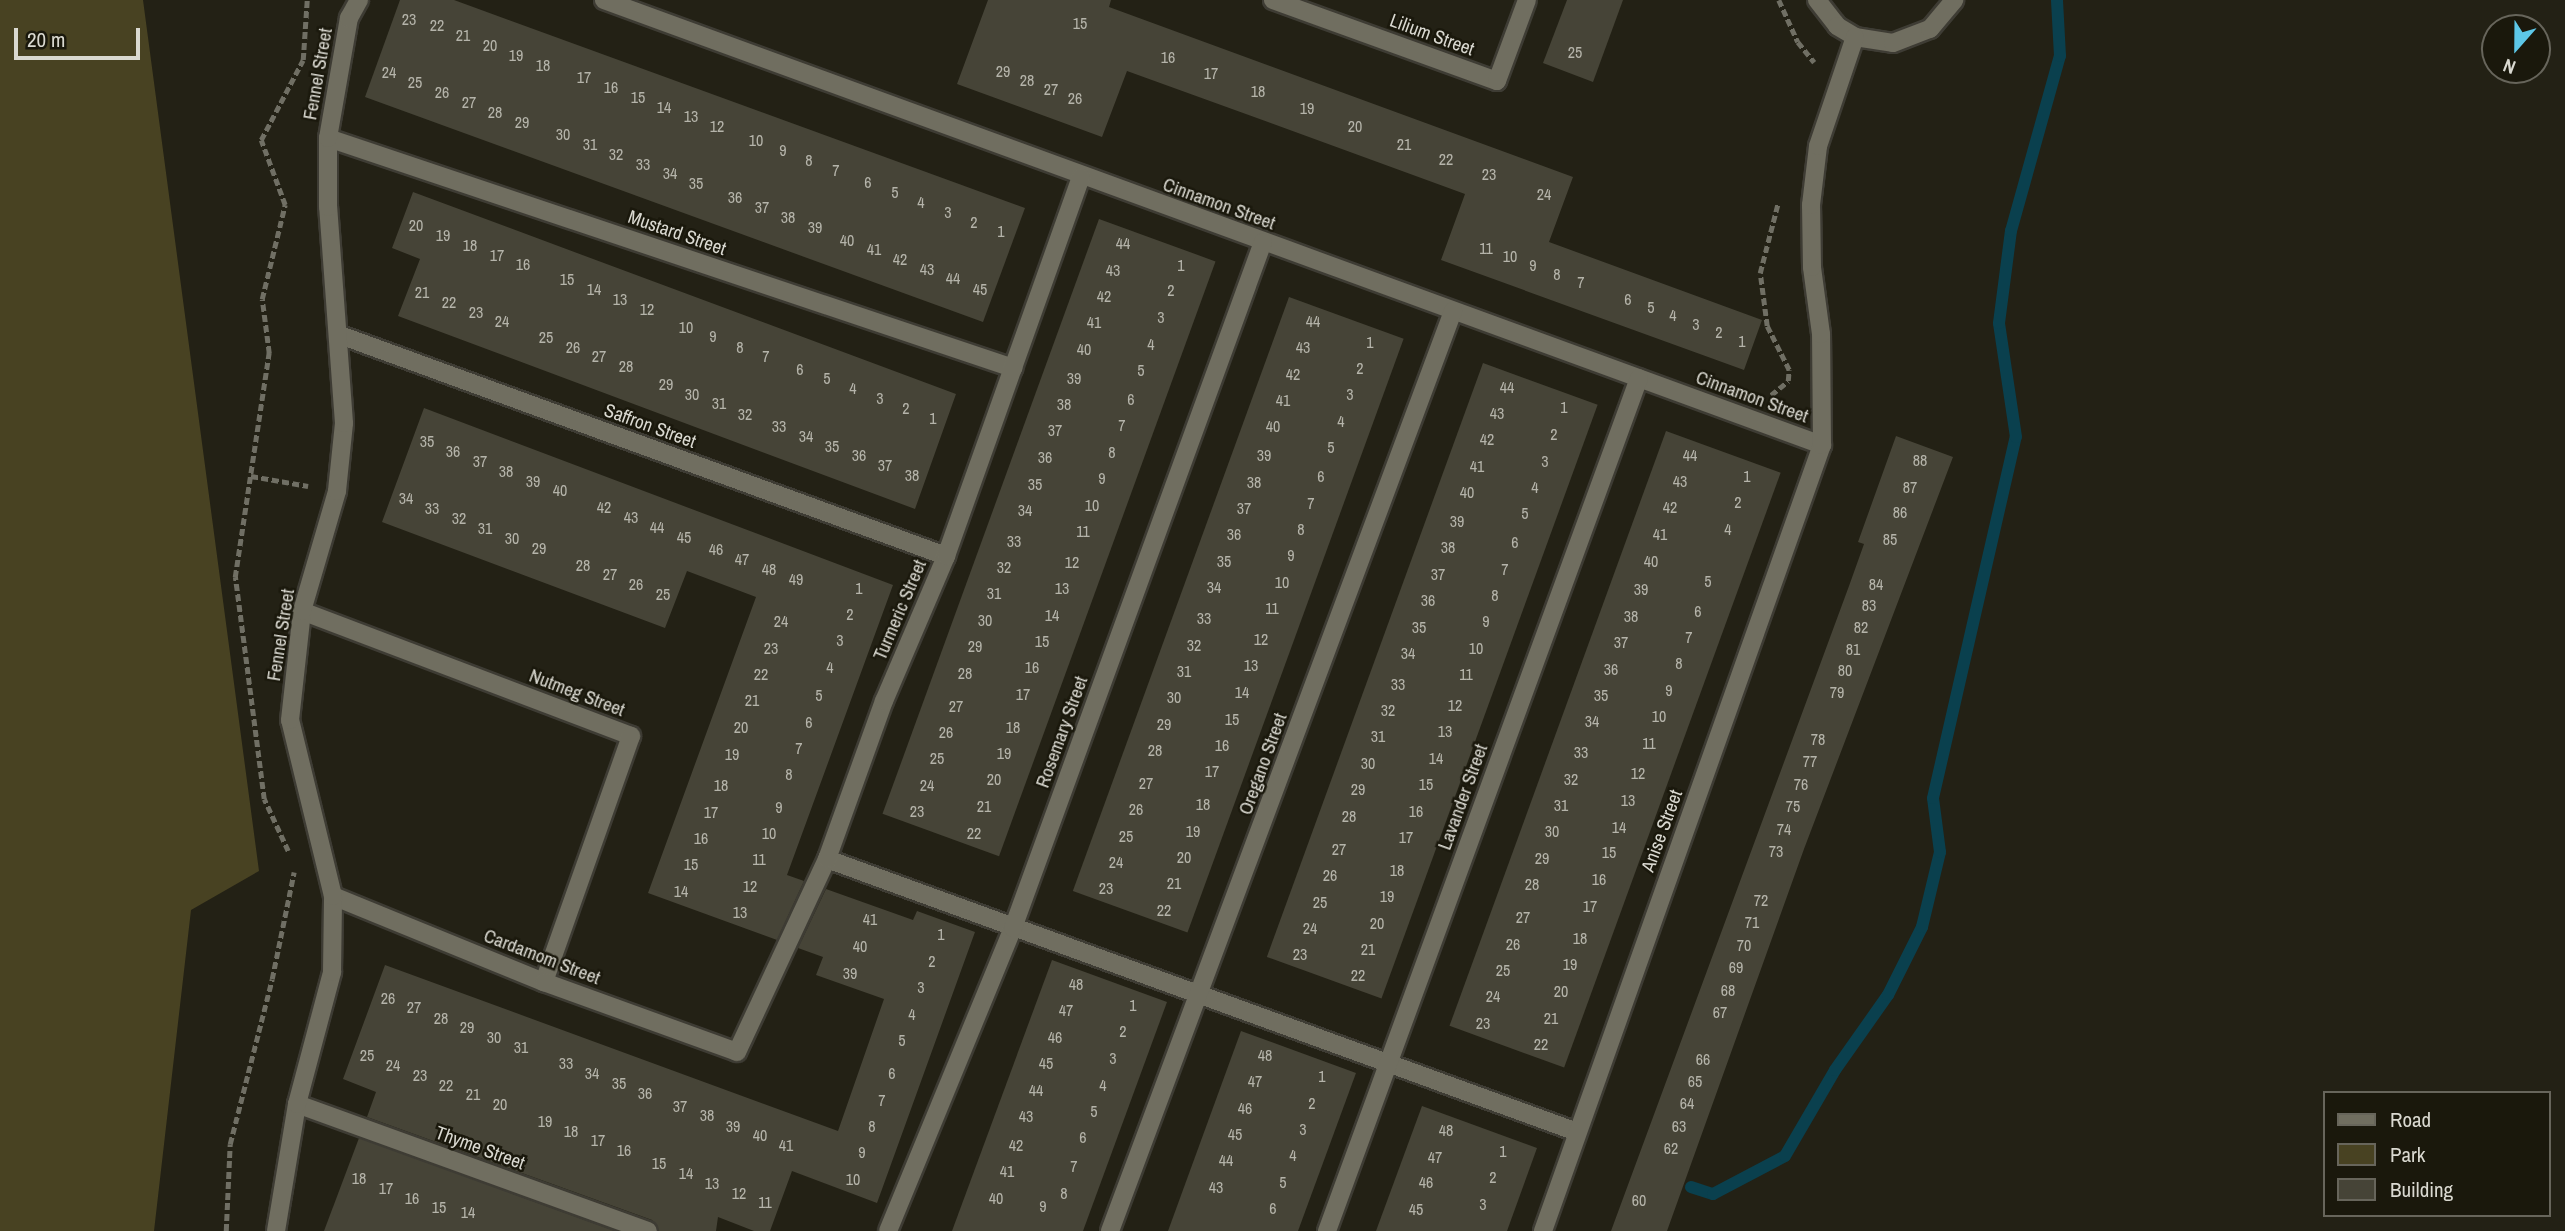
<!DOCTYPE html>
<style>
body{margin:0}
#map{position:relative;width:2565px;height:1231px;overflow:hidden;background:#232115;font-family:"Archivo Narrow",sans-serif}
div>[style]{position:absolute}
.green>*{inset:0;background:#484222}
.stream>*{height:12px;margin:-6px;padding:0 6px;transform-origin:6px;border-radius:6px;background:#0a404e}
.building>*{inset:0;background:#464437;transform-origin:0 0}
.path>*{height:4.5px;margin-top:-2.25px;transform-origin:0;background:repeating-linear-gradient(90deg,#706f64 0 7px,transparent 0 10.5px)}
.roads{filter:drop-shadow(2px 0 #3e3c34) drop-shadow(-2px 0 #3e3c34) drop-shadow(0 2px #3e3c34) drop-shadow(0 -2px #3e3c34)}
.minor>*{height:18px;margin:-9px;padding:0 9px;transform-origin:9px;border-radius:9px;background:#706e60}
span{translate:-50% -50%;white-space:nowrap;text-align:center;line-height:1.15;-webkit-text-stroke:5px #1a180c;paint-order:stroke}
.number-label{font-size:16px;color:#b5b4aa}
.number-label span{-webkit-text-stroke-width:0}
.street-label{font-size:19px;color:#dad9d1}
.legend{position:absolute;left:2323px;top:1091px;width:228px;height:126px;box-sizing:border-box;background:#1a180c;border:2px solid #67655b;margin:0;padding:9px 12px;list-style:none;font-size:21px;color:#dad9d1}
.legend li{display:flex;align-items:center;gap:14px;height:35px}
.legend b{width:35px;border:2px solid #67655b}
.north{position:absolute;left:2481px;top:14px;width:70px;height:70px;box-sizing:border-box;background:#1a180c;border:2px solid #67655b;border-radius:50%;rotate:201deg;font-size:19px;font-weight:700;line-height:28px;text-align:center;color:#dad9d1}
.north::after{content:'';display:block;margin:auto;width:24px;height:32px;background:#5dc7e8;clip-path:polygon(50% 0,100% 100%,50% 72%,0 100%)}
.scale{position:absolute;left:14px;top:28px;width:126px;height:32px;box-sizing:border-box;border:4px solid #dad9d1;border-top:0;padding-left:9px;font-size:21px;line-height:24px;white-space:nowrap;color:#dad9d1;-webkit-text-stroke:5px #1a180c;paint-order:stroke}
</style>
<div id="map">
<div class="green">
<div style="clip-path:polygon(0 0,143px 0,259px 871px,191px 910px,154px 1231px,0 1231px)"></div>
</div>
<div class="stream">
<div style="left:1691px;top:1187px;width:23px;rotate:18deg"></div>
<div style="left:1713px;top:1194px;width:81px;rotate:-27.8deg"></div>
<div style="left:1785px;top:1156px;width:99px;rotate:-59.8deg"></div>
<div style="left:1835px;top:1070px;width:92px;rotate:-54.8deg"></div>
<div style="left:1888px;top:995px;width:76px;rotate:-63.4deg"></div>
<div style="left:1922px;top:927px;width:77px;rotate:-76.5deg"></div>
<div style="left:1940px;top:852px;width:54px;rotate:-97.4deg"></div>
<div style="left:1933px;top:798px;width:370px;rotate:-77.1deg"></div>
<div style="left:2016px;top:437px;width:115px;rotate:-98.5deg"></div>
<div style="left:1999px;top:323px;width:93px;rotate:-82.6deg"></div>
<div style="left:2011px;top:231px;width:182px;rotate:-74.4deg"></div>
<div style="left:2060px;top:56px;width:56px;rotate:-93.1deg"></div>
</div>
<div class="building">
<div style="clip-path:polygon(400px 0,454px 0,1025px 208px,983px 322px,365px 97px)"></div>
<div style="clip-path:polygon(988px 0,1111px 0,1109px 7px,1573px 177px,1549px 242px,1762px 320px,1744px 370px,1441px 260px,1465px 194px,1268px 122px,1127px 71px,1102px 137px,957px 84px)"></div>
<div style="clip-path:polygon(1567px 0,1623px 0,1593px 82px,1543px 63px)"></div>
<div style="clip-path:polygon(413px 192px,956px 394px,915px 509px,398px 316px,420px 259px,392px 248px)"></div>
<div style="left:1099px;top:219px;width:124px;height:633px;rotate:20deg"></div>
<div style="left:1289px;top:297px;width:122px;height:632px;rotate:20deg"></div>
<div style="left:1483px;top:363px;width:122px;height:632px;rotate:20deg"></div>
<div style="clip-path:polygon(424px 408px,893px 585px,787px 875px,804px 881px,777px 940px,648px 893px,756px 597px,687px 571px,665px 628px,382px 522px)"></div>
<div style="left:1666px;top:431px;width:122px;height:633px;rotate:20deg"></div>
<div style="clip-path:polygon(1896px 436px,1953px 457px,1804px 849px,1667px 1231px,1611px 1231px,1849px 586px,1864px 544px,1858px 542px)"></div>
<div style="clip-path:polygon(826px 889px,913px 920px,917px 911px,975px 932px,877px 1203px,792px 1171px,770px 1231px,754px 1231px,718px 1217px,716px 1231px,659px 1231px,652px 1220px,367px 1117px,376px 1092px,343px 1079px,385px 965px,838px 1131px,884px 999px,816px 975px,823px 957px,798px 948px)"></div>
<div style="clip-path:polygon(1052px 960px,1167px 1002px,1083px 1231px,952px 1231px)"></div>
<div style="clip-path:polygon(1241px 1031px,1356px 1073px,1298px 1231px,1168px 1231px)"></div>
<div style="clip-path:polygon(1422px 1106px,1537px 1148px,1507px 1231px,1376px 1231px)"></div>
<div style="clip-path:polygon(359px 1138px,615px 1231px,324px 1231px)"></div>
</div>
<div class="path">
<div style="left:1779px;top:0;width:46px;rotate:65.7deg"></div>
<div style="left:1798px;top:42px;width:26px;rotate:51deg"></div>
<div style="left:1771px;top:395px;width:22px;rotate:-39deg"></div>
<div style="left:1788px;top:381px;width:11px;rotate:-85deg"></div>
<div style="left:1789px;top:370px;width:49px;rotate:-116.6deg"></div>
<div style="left:1767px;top:326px;width:53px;rotate:-97.5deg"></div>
<div style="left:1760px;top:273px;width:72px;rotate:-75.6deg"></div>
<div style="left:251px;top:476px;width:58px;rotate:10deg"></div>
<div style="left:288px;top:851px;width:57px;rotate:-114.8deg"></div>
<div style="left:264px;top:799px;width:224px;rotate:-97.4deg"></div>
<div style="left:235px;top:577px;width:227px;rotate:-81.4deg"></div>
<div style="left:269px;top:353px;width:54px;rotate:-97.4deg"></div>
<div style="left:262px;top:299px;width:97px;rotate:-76.3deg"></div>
<div style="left:285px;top:205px;width:69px;rotate:-110.3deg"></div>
<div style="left:261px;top:140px;width:90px;rotate:-62.3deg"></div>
<div style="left:303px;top:60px;width:60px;rotate:-86.2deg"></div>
<div style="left:226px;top:1231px;width:87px;rotate:-87.4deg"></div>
<div style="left:230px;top:1144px;width:170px;rotate:-75.7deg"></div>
<div style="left:272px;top:979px;width:109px;rotate:-78.4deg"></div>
</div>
<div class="roads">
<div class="minor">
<div style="left:604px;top:0;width:1297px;rotate:20.07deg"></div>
<div style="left:1273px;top:0;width:238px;rotate:19.9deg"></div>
<div style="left:1497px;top:81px;width:86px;rotate:-69.7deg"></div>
<div style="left:1817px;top:0;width:33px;rotate:52deg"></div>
<div style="left:1837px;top:26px;width:21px;rotate:31deg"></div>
<div style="left:1855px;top:37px;width:38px;rotate:9deg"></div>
<div style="left:1893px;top:43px;width:40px;rotate:-21deg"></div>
<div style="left:1930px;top:29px;width:38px;rotate:-50deg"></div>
<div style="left:328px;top:138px;width:723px;rotate:18.56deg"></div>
<div style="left:340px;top:335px;width:645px;rotate:20.04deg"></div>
<div style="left:302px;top:611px;width:352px;rotate:20.8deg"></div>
<div style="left:631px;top:736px;width:261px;rotate:109.5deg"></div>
<div style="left:827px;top:859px;width:798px;rotate:20deg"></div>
<div style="left:333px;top:896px;width:228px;rotate:22.2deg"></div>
<div style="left:544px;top:982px;width:205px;rotate:19.9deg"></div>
<div style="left:737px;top:1052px;width:213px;rotate:-65deg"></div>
<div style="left:827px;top:859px;width:168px;rotate:-70.2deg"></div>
<div style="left:884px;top:701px;width:158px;rotate:-66.8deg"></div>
<div style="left:946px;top:556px;width:402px;rotate:-70.4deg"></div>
<div style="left:297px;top:1104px;width:373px;rotate:19.9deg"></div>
<div style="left:276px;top:1231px;width:129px;rotate:-80.6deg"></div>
<div style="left:297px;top:1104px;width:137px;rotate:-75.1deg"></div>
<div style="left:332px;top:972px;width:76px;rotate:-89.2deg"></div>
<div style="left:333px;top:896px;width:181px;rotate:-103.7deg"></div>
<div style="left:290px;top:720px;width:110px;rotate:-83.7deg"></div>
<div style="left:302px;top:611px;width:125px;rotate:-73.7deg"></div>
<div style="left:337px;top:491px;width:68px;rotate:-84.1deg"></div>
<div style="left:344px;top:423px;width:217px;rotate:-94.2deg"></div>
<div style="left:328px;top:207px;width:69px;rotate:-90deg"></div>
<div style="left:328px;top:138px;width:122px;rotate:-80.1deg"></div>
<div style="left:349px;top:18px;width:21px;rotate:-61deg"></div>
<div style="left:888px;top:1231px;width:328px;rotate:-67.6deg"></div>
<div style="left:1013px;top:928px;width:730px;rotate:-69.98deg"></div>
<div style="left:1110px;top:1231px;width:982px;rotate:-69.55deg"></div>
<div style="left:1327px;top:1231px;width:908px;rotate:-69.91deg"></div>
<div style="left:1543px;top:1231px;width:834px;rotate:-70.46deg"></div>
<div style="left:1822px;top:445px;width:111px;rotate:-90.5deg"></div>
<div style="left:1821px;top:334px;width:68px;rotate:-97.7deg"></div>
<div style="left:1812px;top:267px;width:62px;rotate:-90.9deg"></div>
<div style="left:1811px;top:205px;width:59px;rotate:-83.2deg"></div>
<div style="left:1818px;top:146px;width:115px;rotate:-71.3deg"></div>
</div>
</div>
<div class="number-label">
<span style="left:409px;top:19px">23</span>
<span style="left:1080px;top:23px">15</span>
<span style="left:437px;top:25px">22</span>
<span style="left:463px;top:35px">21</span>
<span style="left:490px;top:45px">20</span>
<span style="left:1575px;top:52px">25</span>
<span style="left:516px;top:55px">19</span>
<span style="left:1168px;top:57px">16</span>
<span style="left:543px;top:65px">18</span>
<span style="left:1003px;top:71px">29</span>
<span style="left:389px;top:72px">24</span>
<span style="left:1211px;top:73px">17</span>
<span style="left:584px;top:77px">17</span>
<span style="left:1027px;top:80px">28</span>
<span style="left:415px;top:82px">25</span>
<span style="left:611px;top:87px">16</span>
<span style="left:1051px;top:89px">27</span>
<span style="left:1258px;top:91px">18</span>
<span style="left:442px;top:92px">26</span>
<span style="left:638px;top:97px">15</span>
<span style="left:1075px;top:98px">26</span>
<span style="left:469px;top:102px">27</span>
<span style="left:664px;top:107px">14</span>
<span style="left:1307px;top:108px">19</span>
<span style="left:495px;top:112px">28</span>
<span style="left:691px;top:116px">13</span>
<span style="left:522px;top:122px">29</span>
<span style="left:717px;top:126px">12</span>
<span style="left:1355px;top:126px">20</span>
<span style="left:563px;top:134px">30</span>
<span style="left:756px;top:140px">10</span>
<span style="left:590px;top:144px">31</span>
<span style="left:1404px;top:144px">21</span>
<span style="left:783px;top:150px">9</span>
<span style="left:616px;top:154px">32</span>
<span style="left:1446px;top:159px">22</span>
<span style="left:809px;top:160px">8</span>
<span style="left:643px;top:164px">33</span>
<span style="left:836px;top:170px">7</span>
<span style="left:670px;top:173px">34</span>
<span style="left:1489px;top:174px">23</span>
<span style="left:868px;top:182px">6</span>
<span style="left:696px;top:183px">35</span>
<span style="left:895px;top:192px">5</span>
<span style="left:1544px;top:194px">24</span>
<span style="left:735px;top:197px">36</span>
<span style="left:921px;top:202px">4</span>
<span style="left:762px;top:207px">37</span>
<span style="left:948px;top:212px">3</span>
<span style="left:788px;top:217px">38</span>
<span style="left:974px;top:222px">2</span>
<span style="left:416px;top:225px">20</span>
<span style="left:815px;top:227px">39</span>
<span style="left:1001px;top:231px">1</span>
<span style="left:443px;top:235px">19</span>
<span style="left:847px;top:240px">40</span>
<span style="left:1123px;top:243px">44</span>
<span style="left:470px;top:245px">18</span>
<span style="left:1486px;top:248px">11</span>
<span style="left:874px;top:249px">41</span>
<span style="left:497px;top:255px">17</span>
<span style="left:1510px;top:256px">10</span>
<span style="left:900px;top:259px">42</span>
<span style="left:523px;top:264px">16</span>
<span style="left:1181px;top:265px">1</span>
<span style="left:1533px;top:265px">9</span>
<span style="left:927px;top:269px">43</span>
<span style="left:1113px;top:270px">43</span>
<span style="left:1557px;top:274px">8</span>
<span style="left:953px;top:278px">44</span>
<span style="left:567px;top:279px">15</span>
<span style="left:1581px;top:282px">7</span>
<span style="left:594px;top:289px">14</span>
<span style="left:980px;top:289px">45</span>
<span style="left:1171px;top:290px">2</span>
<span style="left:422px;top:292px">21</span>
<span style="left:1104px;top:296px">42</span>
<span style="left:620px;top:299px">13</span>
<span style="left:1628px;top:299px">6</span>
<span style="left:449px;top:302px">22</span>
<span style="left:1651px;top:307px">5</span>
<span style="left:647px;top:309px">12</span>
<span style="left:476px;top:312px">23</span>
<span style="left:1673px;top:315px">4</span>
<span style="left:1161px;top:317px">3</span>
<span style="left:502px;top:321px">24</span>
<span style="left:1313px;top:321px">44</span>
<span style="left:1094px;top:322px">41</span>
<span style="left:1696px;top:324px">3</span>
<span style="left:686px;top:327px">10</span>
<span style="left:1719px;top:332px">2</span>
<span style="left:713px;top:336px">9</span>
<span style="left:546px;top:337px">25</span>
<span style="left:1742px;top:341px">1</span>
<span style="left:1370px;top:342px">1</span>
<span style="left:1151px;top:344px">4</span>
<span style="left:573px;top:347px">26</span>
<span style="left:740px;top:347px">8</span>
<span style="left:1303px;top:347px">43</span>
<span style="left:1084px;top:349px">40</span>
<span style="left:599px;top:356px">27</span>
<span style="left:766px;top:356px">7</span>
<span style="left:626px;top:366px">28</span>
<span style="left:1360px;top:368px">2</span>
<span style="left:800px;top:369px">6</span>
<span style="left:1141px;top:370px">5</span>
<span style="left:1293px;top:374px">42</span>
<span style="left:827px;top:378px">5</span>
<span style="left:1074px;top:378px">39</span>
<span style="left:666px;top:384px">29</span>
<span style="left:1507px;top:387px">44</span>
<span style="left:853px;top:388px">4</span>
<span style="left:692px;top:394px">30</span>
<span style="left:1350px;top:394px">3</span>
<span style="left:880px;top:398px">3</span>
<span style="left:1131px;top:399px">6</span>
<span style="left:1283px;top:400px">41</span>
<span style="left:719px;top:403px">31</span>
<span style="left:1064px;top:404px">38</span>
<span style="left:1564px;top:407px">1</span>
<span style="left:906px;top:408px">2</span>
<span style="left:1497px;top:413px">43</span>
<span style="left:745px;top:414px">32</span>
<span style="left:933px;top:418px">1</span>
<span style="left:1341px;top:421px">4</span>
<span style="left:1122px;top:425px">7</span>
<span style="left:779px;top:426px">33</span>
<span style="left:1273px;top:426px">40</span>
<span style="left:1055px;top:430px">37</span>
<span style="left:1554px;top:434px">2</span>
<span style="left:806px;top:436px">34</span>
<span style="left:1487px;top:439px">42</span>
<span style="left:427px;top:441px">35</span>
<span style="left:832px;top:446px">35</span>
<span style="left:1331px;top:447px">5</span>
<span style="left:453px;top:451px">36</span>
<span style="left:1112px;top:452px">8</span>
<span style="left:859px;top:455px">36</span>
<span style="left:1264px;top:455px">39</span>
<span style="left:1690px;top:455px">44</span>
<span style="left:1045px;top:457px">36</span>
<span style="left:1920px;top:460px">88</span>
<span style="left:480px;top:461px">37</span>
<span style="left:1545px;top:461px">3</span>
<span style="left:885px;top:465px">37</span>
<span style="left:1477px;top:466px">41</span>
<span style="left:506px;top:471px">38</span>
<span style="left:912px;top:475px">38</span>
<span style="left:1321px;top:476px">6</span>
<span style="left:1747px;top:476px">1</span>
<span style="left:1102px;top:478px">9</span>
<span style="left:533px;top:481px">39</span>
<span style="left:1680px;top:481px">43</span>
<span style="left:1254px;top:482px">38</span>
<span style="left:1035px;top:484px">35</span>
<span style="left:1535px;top:487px">4</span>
<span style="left:1910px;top:487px">87</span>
<span style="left:560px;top:490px">40</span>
<span style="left:1467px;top:492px">40</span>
<span style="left:406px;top:498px">34</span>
<span style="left:1738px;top:502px">2</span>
<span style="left:1311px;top:503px">7</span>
<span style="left:1092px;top:505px">10</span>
<span style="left:604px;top:507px">42</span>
<span style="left:1670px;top:507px">42</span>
<span style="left:432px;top:508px">33</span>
<span style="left:1244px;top:508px">37</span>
<span style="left:1025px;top:510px">34</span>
<span style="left:1900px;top:512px">86</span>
<span style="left:1525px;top:513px">5</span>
<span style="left:631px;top:517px">43</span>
<span style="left:459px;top:518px">32</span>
<span style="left:1457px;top:521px">39</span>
<span style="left:657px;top:527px">44</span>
<span style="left:485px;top:528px">31</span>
<span style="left:1301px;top:529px">8</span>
<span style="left:1728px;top:529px">4</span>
<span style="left:1083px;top:531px">11</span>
<span style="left:1234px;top:534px">36</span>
<span style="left:1660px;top:534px">41</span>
<span style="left:684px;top:537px">45</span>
<span style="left:512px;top:538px">30</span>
<span style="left:1890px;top:539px">85</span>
<span style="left:1014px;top:541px">33</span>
<span style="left:1515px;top:542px">6</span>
<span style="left:1448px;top:547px">38</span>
<span style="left:539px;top:548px">29</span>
<span style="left:716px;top:549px">46</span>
<span style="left:1291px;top:555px">9</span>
<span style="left:742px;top:559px">47</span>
<span style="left:1224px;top:561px">35</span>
<span style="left:1651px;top:561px">40</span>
<span style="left:1072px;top:562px">12</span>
<span style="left:583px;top:565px">28</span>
<span style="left:1004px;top:567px">32</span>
<span style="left:769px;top:569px">48</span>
<span style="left:1505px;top:569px">7</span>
<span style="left:610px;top:574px">27</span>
<span style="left:1438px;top:574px">37</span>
<span style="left:796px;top:579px">49</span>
<span style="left:1708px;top:581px">5</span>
<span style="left:1282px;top:582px">10</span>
<span style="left:636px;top:584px">26</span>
<span style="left:1876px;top:584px">84</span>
<span style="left:1214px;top:587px">34</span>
<span style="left:859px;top:588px">1</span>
<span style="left:1062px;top:588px">13</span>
<span style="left:1641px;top:589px">39</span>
<span style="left:994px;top:593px">31</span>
<span style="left:663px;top:594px">25</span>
<span style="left:1495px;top:595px">8</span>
<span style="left:1428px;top:600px">36</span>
<span style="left:1869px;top:605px">83</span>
<span style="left:1272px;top:608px">11</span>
<span style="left:1698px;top:611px">6</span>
<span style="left:850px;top:614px">2</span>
<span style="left:1052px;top:615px">14</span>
<span style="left:1631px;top:616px">38</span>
<span style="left:1204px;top:618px">33</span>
<span style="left:985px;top:620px">30</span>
<span style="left:781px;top:621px">24</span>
<span style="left:1486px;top:621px">9</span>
<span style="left:1419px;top:627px">35</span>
<span style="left:1861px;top:627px">82</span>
<span style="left:1689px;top:637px">7</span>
<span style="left:1261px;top:639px">12</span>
<span style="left:840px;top:640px">3</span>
<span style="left:1042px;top:641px">15</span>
<span style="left:1621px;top:642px">37</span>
<span style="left:1194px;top:645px">32</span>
<span style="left:975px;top:646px">29</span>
<span style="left:771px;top:648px">23</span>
<span style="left:1476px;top:648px">10</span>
<span style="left:1853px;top:649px">81</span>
<span style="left:1408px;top:653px">34</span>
<span style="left:1679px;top:663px">8</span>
<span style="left:1251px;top:665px">13</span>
<span style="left:830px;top:667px">4</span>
<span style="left:1032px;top:667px">16</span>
<span style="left:1611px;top:669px">36</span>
<span style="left:1845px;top:670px">80</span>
<span style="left:1184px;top:671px">31</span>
<span style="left:965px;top:673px">28</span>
<span style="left:761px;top:674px">22</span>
<span style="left:1466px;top:674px">11</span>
<span style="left:1398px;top:684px">33</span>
<span style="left:1669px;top:690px">9</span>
<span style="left:1242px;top:692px">14</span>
<span style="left:1837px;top:692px">79</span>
<span style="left:1023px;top:694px">17</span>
<span style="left:819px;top:695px">5</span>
<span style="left:1601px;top:695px">35</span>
<span style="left:1174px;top:697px">30</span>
<span style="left:752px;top:700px">21</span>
<span style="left:1455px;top:705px">12</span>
<span style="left:956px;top:706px">27</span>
<span style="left:1388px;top:710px">32</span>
<span style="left:1659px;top:716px">10</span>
<span style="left:1232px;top:719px">15</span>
<span style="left:1592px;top:721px">34</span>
<span style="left:809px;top:722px">6</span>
<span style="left:1164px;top:724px">29</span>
<span style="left:741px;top:727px">20</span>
<span style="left:1013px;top:727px">18</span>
<span style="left:1445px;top:731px">13</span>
<span style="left:946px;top:732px">26</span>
<span style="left:1378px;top:736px">31</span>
<span style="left:1818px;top:739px">78</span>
<span style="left:1649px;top:743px">11</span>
<span style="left:1222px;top:745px">16</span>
<span style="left:799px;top:748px">7</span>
<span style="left:1155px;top:750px">28</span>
<span style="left:1581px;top:752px">33</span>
<span style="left:1004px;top:753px">19</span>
<span style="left:732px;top:754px">19</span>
<span style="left:937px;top:758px">25</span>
<span style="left:1436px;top:758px">14</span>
<span style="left:1810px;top:761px">77</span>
<span style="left:1368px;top:763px">30</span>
<span style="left:1212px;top:771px">17</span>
<span style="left:1638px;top:773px">12</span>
<span style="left:789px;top:774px">8</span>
<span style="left:994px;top:779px">20</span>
<span style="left:1571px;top:779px">32</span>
<span style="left:1146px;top:783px">27</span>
<span style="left:1426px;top:784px">15</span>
<span style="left:1801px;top:784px">76</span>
<span style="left:721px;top:785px">18</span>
<span style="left:927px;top:785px">24</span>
<span style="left:1358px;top:789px">29</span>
<span style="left:1628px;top:800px">13</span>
<span style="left:1203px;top:804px">18</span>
<span style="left:1561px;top:805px">31</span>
<span style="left:984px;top:806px">21</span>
<span style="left:1793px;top:806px">75</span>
<span style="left:779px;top:807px">9</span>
<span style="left:1136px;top:809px">26</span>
<span style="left:917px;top:811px">23</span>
<span style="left:1416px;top:811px">16</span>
<span style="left:711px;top:812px">17</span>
<span style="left:1349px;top:816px">28</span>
<span style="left:1619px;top:827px">14</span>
<span style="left:1784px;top:829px">74</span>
<span style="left:1193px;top:831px">19</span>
<span style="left:1552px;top:831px">30</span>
<span style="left:769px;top:833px">10</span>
<span style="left:974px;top:833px">22</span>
<span style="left:1126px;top:836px">25</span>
<span style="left:1406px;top:837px">17</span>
<span style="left:701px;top:838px">16</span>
<span style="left:1339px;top:849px">27</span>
<span style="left:1776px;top:851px">73</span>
<span style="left:1609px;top:852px">15</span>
<span style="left:1184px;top:857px">20</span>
<span style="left:1542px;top:858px">29</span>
<span style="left:759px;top:859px">11</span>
<span style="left:1116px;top:862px">24</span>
<span style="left:691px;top:864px">15</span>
<span style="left:1397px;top:870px">18</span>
<span style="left:1330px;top:875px">26</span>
<span style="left:1599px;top:879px">16</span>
<span style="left:1174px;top:883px">21</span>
<span style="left:1532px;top:884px">28</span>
<span style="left:750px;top:886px">12</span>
<span style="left:1106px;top:888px">23</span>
<span style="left:681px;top:891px">14</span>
<span style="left:1387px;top:896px">19</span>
<span style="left:1761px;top:900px">72</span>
<span style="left:1320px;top:902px">25</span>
<span style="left:1590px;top:906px">17</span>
<span style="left:1164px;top:910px">22</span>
<span style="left:740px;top:912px">13</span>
<span style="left:1523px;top:917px">27</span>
<span style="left:870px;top:919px">41</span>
<span style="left:1752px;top:922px">71</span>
<span style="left:1377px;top:923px">20</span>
<span style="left:1310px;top:928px">24</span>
<span style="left:941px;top:934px">1</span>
<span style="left:1580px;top:938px">18</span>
<span style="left:1513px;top:944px">26</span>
<span style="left:1744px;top:945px">70</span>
<span style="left:860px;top:946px">40</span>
<span style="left:1368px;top:949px">21</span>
<span style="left:1300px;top:954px">23</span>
<span style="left:932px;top:961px">2</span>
<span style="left:1570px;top:964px">19</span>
<span style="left:1736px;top:967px">69</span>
<span style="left:1503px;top:970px">25</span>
<span style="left:850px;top:973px">39</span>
<span style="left:1358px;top:975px">22</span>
<span style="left:1076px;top:984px">48</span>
<span style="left:921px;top:987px">3</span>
<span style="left:1728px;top:990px">68</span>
<span style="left:1561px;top:991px">20</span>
<span style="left:1493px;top:996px">24</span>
<span style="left:388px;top:998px">26</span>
<span style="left:1133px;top:1005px">1</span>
<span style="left:414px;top:1007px">27</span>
<span style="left:1066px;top:1010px">47</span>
<span style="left:1720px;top:1012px">67</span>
<span style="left:912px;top:1014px">4</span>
<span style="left:441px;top:1018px">28</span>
<span style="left:1551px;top:1018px">21</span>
<span style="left:1483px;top:1023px">23</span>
<span style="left:467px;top:1027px">29</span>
<span style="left:1123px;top:1031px">2</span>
<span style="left:494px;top:1037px">30</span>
<span style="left:1055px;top:1037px">46</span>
<span style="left:902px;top:1040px">5</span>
<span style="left:1541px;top:1044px">22</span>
<span style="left:521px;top:1047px">31</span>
<span style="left:367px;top:1055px">25</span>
<span style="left:1265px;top:1055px">48</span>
<span style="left:1113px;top:1058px">3</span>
<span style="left:1703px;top:1059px">66</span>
<span style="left:566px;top:1063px">33</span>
<span style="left:1046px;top:1063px">45</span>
<span style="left:393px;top:1065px">24</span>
<span style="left:592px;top:1073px">34</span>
<span style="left:892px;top:1073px">6</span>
<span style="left:420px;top:1075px">23</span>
<span style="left:1322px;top:1076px">1</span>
<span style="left:1255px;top:1081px">47</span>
<span style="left:1695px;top:1081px">65</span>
<span style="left:619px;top:1083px">35</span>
<span style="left:446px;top:1085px">22</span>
<span style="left:1103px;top:1085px">4</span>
<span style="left:1036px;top:1090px">44</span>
<span style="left:645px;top:1093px">36</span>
<span style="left:473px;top:1094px">21</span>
<span style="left:882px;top:1100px">7</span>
<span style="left:1312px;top:1103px">2</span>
<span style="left:1687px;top:1103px">64</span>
<span style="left:500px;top:1104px">20</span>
<span style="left:680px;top:1106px">37</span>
<span style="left:1245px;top:1108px">46</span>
<span style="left:1094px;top:1111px">5</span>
<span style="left:707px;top:1115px">38</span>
<span style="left:1026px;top:1116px">43</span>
<span style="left:545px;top:1121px">19</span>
<span style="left:733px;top:1126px">39</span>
<span style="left:872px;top:1126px">8</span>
<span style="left:1679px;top:1126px">63</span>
<span style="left:1303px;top:1129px">3</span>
<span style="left:1446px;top:1130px">48</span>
<span style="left:571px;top:1131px">18</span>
<span style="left:1235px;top:1134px">45</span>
<span style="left:760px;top:1135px">40</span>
<span style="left:1083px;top:1137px">6</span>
<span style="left:598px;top:1140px">17</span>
<span style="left:786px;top:1145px">41</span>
<span style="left:1016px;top:1145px">42</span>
<span style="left:1671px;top:1148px">62</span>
<span style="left:624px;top:1150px">16</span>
<span style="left:1503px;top:1151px">1</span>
<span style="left:862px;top:1152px">9</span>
<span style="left:1293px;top:1155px">4</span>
<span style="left:1435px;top:1157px">47</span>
<span style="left:1226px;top:1160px">44</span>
<span style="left:659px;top:1163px">15</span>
<span style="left:1074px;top:1166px">7</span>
<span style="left:1007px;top:1171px">41</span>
<span style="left:686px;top:1173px">14</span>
<span style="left:1493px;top:1177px">2</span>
<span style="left:359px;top:1178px">18</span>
<span style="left:853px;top:1179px">10</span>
<span style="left:1283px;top:1182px">5</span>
<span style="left:1426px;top:1182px">46</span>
<span style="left:712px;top:1183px">13</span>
<span style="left:1216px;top:1187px">43</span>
<span style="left:386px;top:1188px">17</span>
<span style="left:739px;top:1193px">12</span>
<span style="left:1064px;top:1193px">8</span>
<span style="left:412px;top:1198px">16</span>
<span style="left:996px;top:1198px">40</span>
<span style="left:1639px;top:1200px">60</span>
<span style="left:765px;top:1202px">11</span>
<span style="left:1483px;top:1204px">3</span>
<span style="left:1043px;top:1206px">9</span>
<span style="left:439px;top:1207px">15</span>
<span style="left:1273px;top:1208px">6</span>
<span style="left:1416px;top:1209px">45</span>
<span style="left:468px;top:1212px">14</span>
</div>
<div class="street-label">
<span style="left:1432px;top:35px;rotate:20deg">Lilium Street</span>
<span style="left:318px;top:74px;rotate:-80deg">Fennel Street</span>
<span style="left:1219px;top:204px;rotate:20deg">Cinnamon Street</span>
<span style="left:677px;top:233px;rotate:19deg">Mustard Street</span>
<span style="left:1752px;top:397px;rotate:20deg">Cinnamon Street</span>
<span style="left:650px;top:426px;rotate:20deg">Saffron Street</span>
<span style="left:900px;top:610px;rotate:-67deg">Turmeric Street</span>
<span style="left:281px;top:635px;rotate:-81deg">Fennel Street</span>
<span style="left:577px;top:693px;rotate:21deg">Nutmeg Street</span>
<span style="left:1062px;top:732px;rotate:-70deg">Rosemary Street</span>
<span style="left:1263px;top:764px;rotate:-70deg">Oregano Street</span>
<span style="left:1463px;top:797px;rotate:-70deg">Lavander Street</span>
<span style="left:1662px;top:831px;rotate:-70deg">Anise Street</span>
<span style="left:542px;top:957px;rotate:21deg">Cardamom Street</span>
<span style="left:480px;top:1148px;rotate:20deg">Thyme Street</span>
</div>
<ul class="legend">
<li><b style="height:9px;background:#706e60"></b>Road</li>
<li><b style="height:19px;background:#484222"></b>Park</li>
<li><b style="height:19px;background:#464437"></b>Building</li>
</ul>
<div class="north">N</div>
<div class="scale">20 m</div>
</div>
